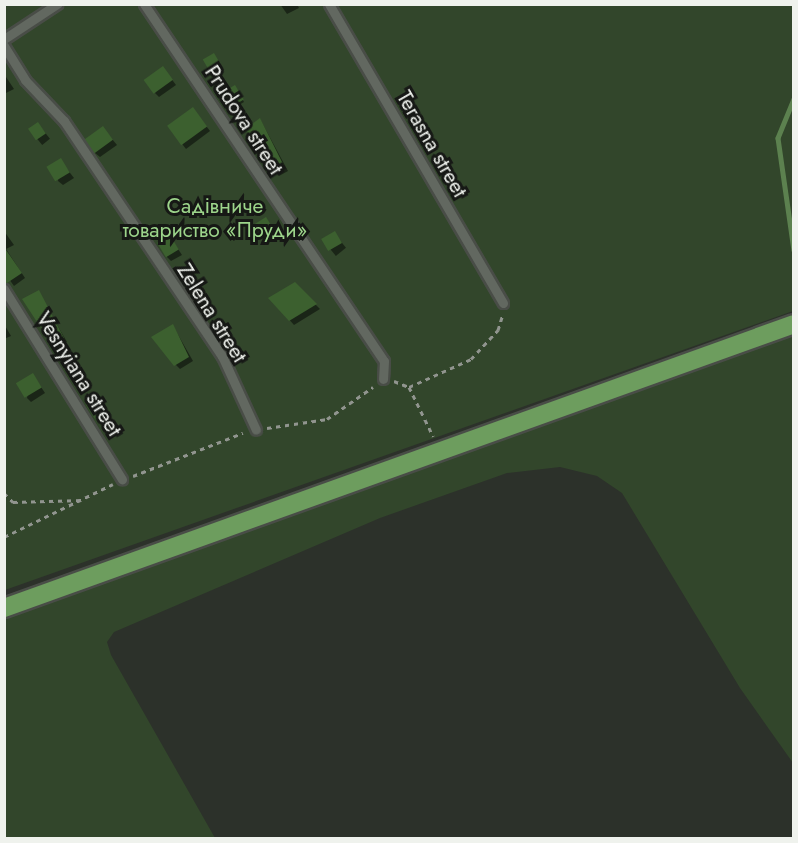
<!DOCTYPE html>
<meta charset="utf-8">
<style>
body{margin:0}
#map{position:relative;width:798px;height:843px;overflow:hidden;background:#2c312a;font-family:Jost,sans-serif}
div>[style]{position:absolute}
.green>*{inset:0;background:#32462b}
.shadow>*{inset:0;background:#0007;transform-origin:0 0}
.stream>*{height:4.5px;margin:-2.25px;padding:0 2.25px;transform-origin:2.25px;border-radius:2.25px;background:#5c814f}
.building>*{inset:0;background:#3c602f;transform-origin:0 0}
.path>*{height:3px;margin-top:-1.5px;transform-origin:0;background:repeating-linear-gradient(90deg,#91958f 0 4.5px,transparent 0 9px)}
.roads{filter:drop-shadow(2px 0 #494d47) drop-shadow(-2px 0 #494d47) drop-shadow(0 2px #494d47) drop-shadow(0 -2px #494d47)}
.service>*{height:9px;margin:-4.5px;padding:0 4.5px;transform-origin:4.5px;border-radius:4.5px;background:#626860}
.trunk>*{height:18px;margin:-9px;padding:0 9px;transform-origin:9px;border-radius:9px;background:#6d9d5e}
span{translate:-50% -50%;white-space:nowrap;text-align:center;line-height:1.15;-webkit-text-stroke:6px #161815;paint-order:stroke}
.street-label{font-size:21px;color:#eff2ed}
.park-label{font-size:21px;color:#9dd58b}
.frame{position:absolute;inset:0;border:6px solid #eff2ed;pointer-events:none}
</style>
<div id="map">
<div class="green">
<div style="clip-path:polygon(4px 5px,793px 5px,793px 311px,5px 590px)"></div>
<div style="clip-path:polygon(793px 330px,793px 763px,740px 688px,622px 493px,597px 476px,560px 467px,507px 473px,380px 518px,114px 632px,107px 642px,111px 655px,215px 838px,5px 838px,4px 609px)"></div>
</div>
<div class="shadow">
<div style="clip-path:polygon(280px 4px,297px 4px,299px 8px,287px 14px)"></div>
<div style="clip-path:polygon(214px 55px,224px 70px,214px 75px,210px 71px)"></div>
<div style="clip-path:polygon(167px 73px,176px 85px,159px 97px,155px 93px)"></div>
<div style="clip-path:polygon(4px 74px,14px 89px,4px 94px)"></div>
<div style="clip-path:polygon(237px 89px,244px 102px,234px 108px,232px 106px)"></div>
<div style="clip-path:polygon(197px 114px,210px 131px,186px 149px,169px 127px)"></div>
<div style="clip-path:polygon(260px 119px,288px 171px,279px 176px,246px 129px)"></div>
<div style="left:38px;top:124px;width:19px;height:10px;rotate:51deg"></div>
<div style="clip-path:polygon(103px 128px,117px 145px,100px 157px,95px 153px)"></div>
<div style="clip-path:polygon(60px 160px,74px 178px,63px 185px,58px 181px)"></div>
<div style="left:266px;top:219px;width:16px;height:13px;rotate:52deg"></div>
<div style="clip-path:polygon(4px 231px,14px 245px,6px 249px,25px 278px,14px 286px,4px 272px)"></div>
<div style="left:334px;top:233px;width:19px;height:13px;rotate:51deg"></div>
<div style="clip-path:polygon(170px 237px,182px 255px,171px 261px,167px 257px)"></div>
<div style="clip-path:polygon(295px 284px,320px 309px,294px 325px,271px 299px)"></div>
<div style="clip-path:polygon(38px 292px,67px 342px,57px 348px,53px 344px)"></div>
<div style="clip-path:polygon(4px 324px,11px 336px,4px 339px)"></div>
<div style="clip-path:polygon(173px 326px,193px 361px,180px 369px,176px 365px)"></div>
<div style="clip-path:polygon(33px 375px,45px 393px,31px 402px,27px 398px)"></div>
<div style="left:97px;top:400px;width:25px;height:10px;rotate:53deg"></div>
</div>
<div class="stream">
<div style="left:794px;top:99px;width:42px;rotate:112.3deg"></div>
<div style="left:778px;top:138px;width:113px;rotate:81.9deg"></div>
</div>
<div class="building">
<div style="left:214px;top:53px;width:14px;height:13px;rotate:60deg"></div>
<div style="left:163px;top:66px;width:17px;height:24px;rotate:54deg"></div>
<div style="left:235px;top:85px;width:17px;height:14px;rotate:59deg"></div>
<div style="left:193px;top:107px;width:24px;height:32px;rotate:54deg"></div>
<div style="clip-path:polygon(260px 118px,284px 166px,273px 173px,245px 129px)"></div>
<div style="left:38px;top:122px;width:14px;height:12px;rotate:56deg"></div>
<div style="left:103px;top:126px;width:17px;height:23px;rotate:54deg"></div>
<div style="left:61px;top:158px;width:17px;height:17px;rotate:59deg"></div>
<div style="left:266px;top:217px;width:13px;height:17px;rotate:58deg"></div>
<div style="left:335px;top:231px;width:14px;height:16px;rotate:60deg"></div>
<div style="left:170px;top:235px;width:17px;height:15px;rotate:59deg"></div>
<div style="clip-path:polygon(4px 247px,22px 273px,7px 283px,4px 282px)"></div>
<div style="clip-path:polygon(295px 282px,317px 304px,289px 321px,268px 298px)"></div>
<div style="clip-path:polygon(39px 290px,64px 338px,52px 345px,22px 299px)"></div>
<div style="clip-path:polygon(173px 324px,189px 357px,174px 366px,151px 337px)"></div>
<div style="left:33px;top:373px;width:17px;height:20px;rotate:59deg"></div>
<div style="left:97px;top:398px;width:20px;height:13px;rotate:57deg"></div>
</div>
<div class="path">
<div style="left:394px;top:381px;width:16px;rotate:22deg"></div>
<div style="left:409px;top:387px;width:68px;rotate:-24.3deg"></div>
<div style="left:471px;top:359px;width:40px;rotate:-47deg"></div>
<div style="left:498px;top:330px;width:17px;rotate:-73deg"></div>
<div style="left:409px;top:387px;width:55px;rotate:63.9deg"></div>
<div style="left:267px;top:428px;width:61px;rotate:-8.5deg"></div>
<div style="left:327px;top:419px;width:56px;rotate:-34.8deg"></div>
<div style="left:133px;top:476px;width:118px;rotate:-21.4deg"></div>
<div style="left:4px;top:493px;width:13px;rotate:45deg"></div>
<div style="left:13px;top:502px;width:71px;rotate:-1.6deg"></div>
<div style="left:4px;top:537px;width:121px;rotate:-25.9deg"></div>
</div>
<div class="roads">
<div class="service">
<div style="left:144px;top:4px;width:430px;rotate:56.1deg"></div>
<div style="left:384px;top:361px;width:18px;rotate:93deg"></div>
<div style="left:329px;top:4px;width:346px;rotate:59.8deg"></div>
<div style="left:4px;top:39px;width:64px;rotate:-33.4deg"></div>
<div style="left:4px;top:46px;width:40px;rotate:58deg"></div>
<div style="left:25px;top:80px;width:57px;rotate:46.4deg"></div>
<div style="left:64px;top:121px;width:283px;rotate:56.1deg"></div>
<div style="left:222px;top:356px;width:81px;rotate:65.3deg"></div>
<div style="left:4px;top:289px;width:224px;rotate:58.2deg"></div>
</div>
<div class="trunk">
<div style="left:4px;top:608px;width:839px;rotate:-19.77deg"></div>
</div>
</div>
<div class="street-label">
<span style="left:244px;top:120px;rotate:57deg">Prudova street</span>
<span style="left:432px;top:144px;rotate:60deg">Terasna street</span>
<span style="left:212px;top:313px;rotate:58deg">Zelena street</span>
<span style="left:79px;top:374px;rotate:58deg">Vesnyiana street</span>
</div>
<div class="park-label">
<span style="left:215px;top:218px">Садівниче<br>товариство «Пруди»</span>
</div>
<div class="frame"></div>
</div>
